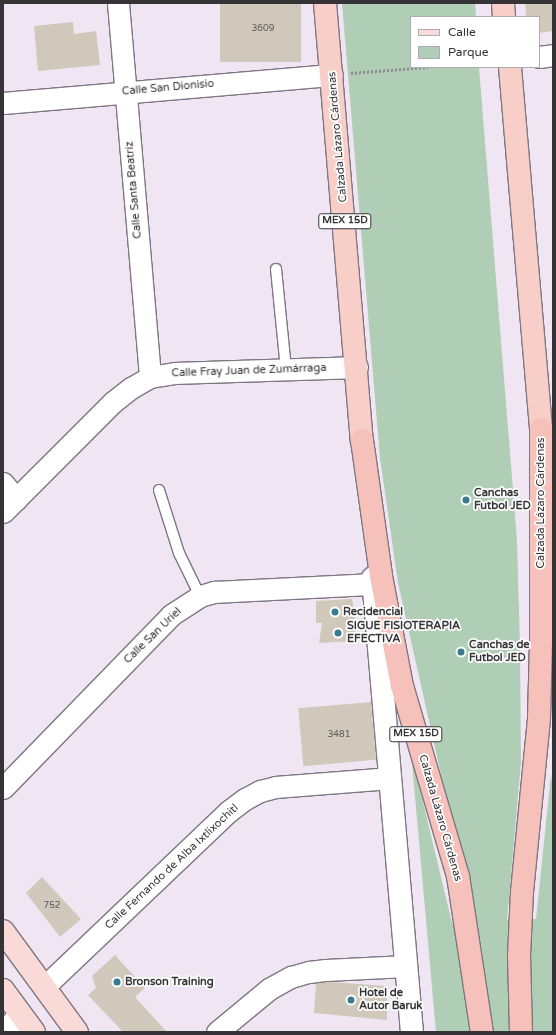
<!DOCTYPE html>
<meta charset="utf-8">
<style>
body{margin:0}
#map{position:relative;width:556px;height:1035px;overflow:hidden;background:#f0e6f3;font-family:"Varela Round",sans-serif}
div>[style]{position:absolute}
.green>*{inset:0;background:#b0ceb5}
.building>*{inset:0;background:#d1c8bc;transform-origin:0 0}
.path>*{height:2.5px;margin-top:-1.25px;transform-origin:0;background:repeating-linear-gradient(90deg,#8e8890 0 2px,transparent 0 4px)}
.roads{filter:drop-shadow(1px 0 #7e7681) drop-shadow(-1px 0 #7e7681) drop-shadow(0 1px #7e7681) drop-shadow(0 -1px #7e7681)}
.service>*{height:10px;margin:-5px;padding:0 5px;transform-origin:5px;border-radius:5px;background:#fff}
.minor>*{height:21px;margin:-10.5px;padding:0 10.5px;transform-origin:10.5px;border-radius:10.5px;background:#fff}
.tertiary>*{height:22px;margin:-11px;padding:0 11px;transform-origin:11px;border-radius:11px;background:#fff}
.primary>*{height:22px;margin:-11px;padding:0 11px;transform-origin:11px;border-radius:11px;background:#fadad6}
.trunk>*{height:22px;margin:-11px;padding:0 11px;transform-origin:11px;border-radius:11px;background:#f8cec8}
.motorway>*{height:22px;margin:-11px;padding:0 11px;transform-origin:11px;border-radius:11px;background:#f6c1bb}
.dots>*{width:11px;height:11px;translate:-50% -50%;box-sizing:border-box;border:2px solid #fff;border-radius:50%}
span{translate:-50% -50%;white-space:nowrap;text-align:center;line-height:1.15;-webkit-text-stroke:3.5px #fff;paint-order:stroke}
.number-label{font-size:9px;color:#5d5858}
.number-label span{-webkit-text-stroke-width:0}
.shield-label span{padding:1px 3px;background:#fff;border:1px solid;border-radius:3px;-webkit-text-stroke-width:0}
.shield-label{font-size:10px;color:#363337;font-weight:700}
.street-label{font-size:11px;color:#363337}
.poi-label{font-size:11px;color:#363337;font-weight:700}
.left{translate:0 -50%;text-align:left}
.frame{position:absolute;inset:0;border:4px solid #363337;pointer-events:none}
.legend{position:absolute;left:410px;top:16px;width:130px;height:52px;box-sizing:border-box;background:#fff;border:1px solid #afadaf;margin:0;padding:5px 7px;list-style:none;font-size:12px;color:#363337}
.legend li{display:flex;align-items:center;gap:8px;height:20px}
.legend b{width:20px;border:1px solid #afadaf}
</style>
<div id="map">
<div class="green">
<div style="clip-path:polygon(342px 3px,475px 3px,476px 17px,411px 17px,411px 67px,479px 67px,517px 540px,520px 646px,521px 762px,507px 920px,536px 919px,551px 774px,553px 794px,553px 1032px,436px 1032px,411px 752px,452px 923px,474px 921px,398px 583px,380px 458px)"></div>
</div>
<div class="building">
<div style="left:220px;top:3px;width:81px;height:59px"></div>
<div style="clip-path:polygon(525px 3px,553px 3px,553px 31px,539px 33px,539px 17px,526px 17px)"></div>
<div style="clip-path:polygon(73px 22px,74px 34px,96px 31px,100px 65px,38px 71px,34px 26px)"></div>
<div style="clip-path:polygon(352px 599px,356px 624px,356px 641px,319px 643px,322px 623px,316px 623px,316px 601px)"></div>
<div style="left:371px;top:702px;width:58px;height:73px;rotate:85deg"></div>
<div style="clip-path:polygon(42px 877px,81px 919px,60px 937px,26px 893px)"></div>
<div style="clip-path:polygon(115px 955px,145px 988px,135px 997px,167px 1032px,123px 1032px,88px 995px,96px 988px,92px 976px)"></div>
<div style="clip-path:polygon(330px 982px,387px 986px,387px 1020px,314px 1013px,316px 983px)"></div>
</div>
<div class="path">
<div style="left:351px;top:73px;width:77px;rotate:-4.5deg"></div>
</div>
<div class="roads">
<div class="service">
<div style="left:276px;top:269px;width:100px;rotate:84.3deg"></div>
<div style="left:159px;top:490px;width:66px;rotate:72.4deg"></div>
<div style="left:179px;top:553px;width:48px;rotate:64deg"></div>
</div>
<div class="minor">
<div style="left:118px;top:3px;width:375px;rotate:85.1deg"></div>
<div style="left:539px;top:57px;width:14px;rotate:-8deg"></div>
<div style="left:3px;top:103px;width:330px;rotate:-4.9deg"></div>
<div style="left:3px;top:483px;width:21px;rotate:51deg"></div>
<div style="left:3px;top:512px;width:156px;rotate:-45deg"></div>
<div style="left:113px;top:402px;width:23px;rotate:-38deg"></div>
<div style="left:131px;top:388px;width:22px;rotate:-30deg"></div>
<div style="left:150px;top:377px;width:26px;rotate:-9deg"></div>
<div style="left:176px;top:373px;width:181px;rotate:-1.9deg"></div>
<div style="left:3px;top:788px;width:241px;rotate:-45.8deg"></div>
<div style="left:171px;top:615px;width:35px;rotate:-33deg"></div>
<div style="left:200px;top:596px;width:15px;rotate:-16deg"></div>
<div style="left:214px;top:592px;width:160px;rotate:-2.9deg"></div>
<div style="left:44px;top:987px;width:255px;rotate:-43.6deg"></div>
<div style="left:229px;top:811px;width:20px;rotate:-37deg"></div>
<div style="left:245px;top:799px;width:17px;rotate:-28deg"></div>
<div style="left:260px;top:791px;width:16px;rotate:-14deg"></div>
<div style="left:276px;top:787px;width:114px;rotate:-4.5deg"></div>
<div style="left:3px;top:1032px;width:25px;rotate:-48deg"></div>
<div style="left:217px;top:1032px;width:67px;rotate:-39.6deg"></div>
<div style="left:269px;top:989px;width:25px;rotate:-29deg"></div>
<div style="left:291px;top:977px;width:19px;rotate:-16deg"></div>
<div style="left:309px;top:972px;width:17px;rotate:-7deg"></div>
<div style="left:326px;top:970px;width:80px;rotate:-2.9deg"></div>
</div>
<div class="tertiary">
<div style="left:550px;top:553px;width:43px;rotate:86deg"></div>
<div style="left:373px;top:578px;width:456px;rotate:85.1deg"></div>
</div>
<div class="primary">
<div style="left:3px;top:931px;width:125px;rotate:53.8deg"></div>
<div style="left:3px;top:990px;width:52px;rotate:53.6deg"></div>
</div>
<div class="trunk">
<div style="left:325px;top:3px;width:439px;rotate:85.2deg"></div>
<div style="left:503px;top:3px;width:14px;rotate:86deg"></div>
<div style="left:510px;top:67px;width:363px;rotate:85.1deg"></div>
</div>
<div class="motorway">
<div style="left:362px;top:440px;width:137px;rotate:82deg"></div>
<div style="left:381px;top:576px;width:112px;rotate:79.2deg"></div>
<div style="left:402px;top:686px;width:198px;rotate:73.6deg"></div>
<div style="left:458px;top:876px;width:158px;rotate:81.3deg"></div>
<div style="left:521px;top:1032px;width:75px;rotate:-91.5deg"></div>
<div style="left:519px;top:957px;width:65px;rotate:-87.4deg"></div>
<div style="left:522px;top:892px;width:175px;rotate:-84.4deg"></div>
<div style="left:539px;top:718px;width:79px;rotate:-88.5deg"></div>
<div style="left:541px;top:639px;width:210px;rotate:-90deg"></div>
</div>
</div>
<div class="dots">
<div style="left:466px;top:500px;background:#3a7a8e"></div>
<div style="left:335px;top:612px;background:#3a7a8e"></div>
<div style="left:338px;top:633px;background:#3a7a8e"></div>
<div style="left:461px;top:652px;background:#3a7a8e"></div>
<div style="left:117px;top:982px;background:#3a7a8e"></div>
<div style="left:351px;top:1000px;background:#3a7a8e"></div>
</div>
<div class="number-label">
<span style="left:263px;top:29px">3609</span>
<span style="left:339px;top:735px">3481</span>
<span style="left:52px;top:906px">752</span>
</div>
<div class="shield-label">
<span style="left:345px;top:221px">MEX 15D</span>
<span style="left:416px;top:734px">MEX 15D</span>
</div>
<div class="street-label">
<span style="left:168px;top:88px;rotate:-5deg">Calle San Dionisio</span>
<span style="left:338px;top:137px;rotate:-95deg">Calzada Lázaro Cárdenas</span>
<span style="left:134px;top:190px;rotate:-95deg">Calle Santa Beatríz</span>
<span style="left:249px;top:371px;rotate:-2deg">Calle Fray Juan de Zumárraga</span>
<span style="left:541px;top:503px;rotate:-90deg">Calzada Lázaro Cárdenas</span>
<span style="left:153px;top:636px;rotate:-44deg">Calle San Uriel</span>
<span style="left:440px;top:818px;rotate:74deg">Calzada Lázaro Cárdenas</span>
<span style="left:172px;top:867px;rotate:-43deg">Calle Fernando de Alba Ixtlixochitl</span>
</div>
<div class="poi-label">
<span class="left" style="left:474px;top:500px">Canchas<br>Futbol JED</span>
<span class="left" style="left:343px;top:612px">Recidencial</span>
<span class="left" style="left:347px;top:633px">SIGUE FISIOTERAPIA<br>EFECTIVA</span>
<span class="left" style="left:469px;top:652px">Canchas de<br>Futbol JED</span>
<span class="left" style="left:125px;top:982px">Bronson Training</span>
<span class="left" style="left:359px;top:1000px">Hotel de<br>Autor Baruk</span>
</div>
<div class="frame"></div>
<ul class="legend">
<li><b style="height:5px;background:#fadad6"></b>Calle</li>
<li><b style="height:11px;background:#b0ceb5"></b>Parque</li>
</ul>
</div>
